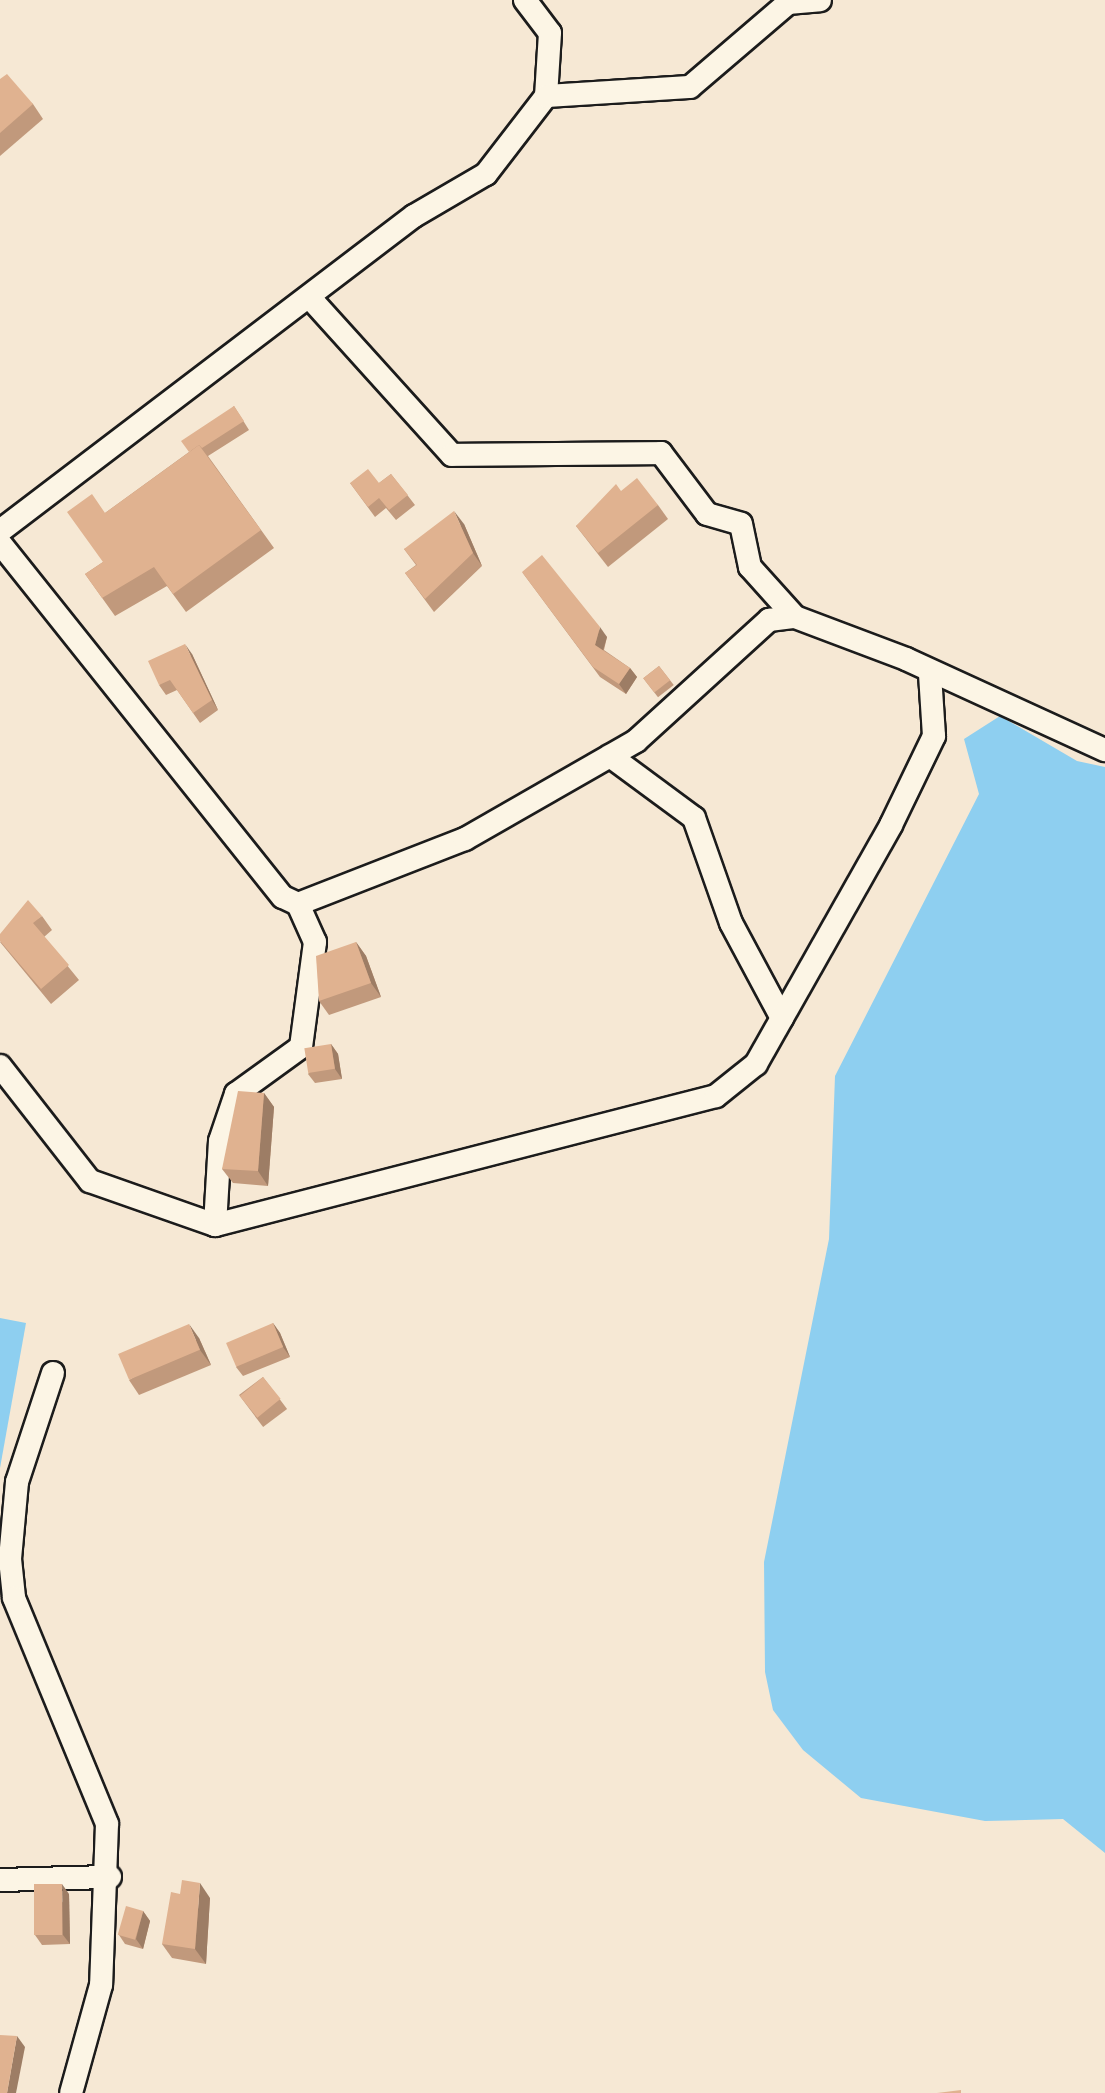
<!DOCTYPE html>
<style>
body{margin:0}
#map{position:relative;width:1105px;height:2093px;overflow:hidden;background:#f6e8d4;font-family:"Gochi Hand",sans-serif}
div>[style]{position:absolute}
.water>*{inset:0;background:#8ecff0}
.roads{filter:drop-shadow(2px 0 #1c1c1c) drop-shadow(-2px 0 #1c1c1c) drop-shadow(0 2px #1c1c1c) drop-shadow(0 -2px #1c1c1c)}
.minor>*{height:22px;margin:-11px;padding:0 11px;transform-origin:11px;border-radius:11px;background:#fcf5e5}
.wall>*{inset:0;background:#c1997c;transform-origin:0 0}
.shaded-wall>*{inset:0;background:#9d7d65}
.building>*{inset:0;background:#e0b290;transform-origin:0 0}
span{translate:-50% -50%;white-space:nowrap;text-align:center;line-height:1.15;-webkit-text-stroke:8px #fcf5e5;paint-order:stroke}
</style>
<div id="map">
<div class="water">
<div style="clip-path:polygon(1000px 716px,1077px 761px,1105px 767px,1105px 1853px,1063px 1819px,985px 1821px,861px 1798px,803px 1750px,773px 1710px,765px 1672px,764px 1562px,829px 1239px,835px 1076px,979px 794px,964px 739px)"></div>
<div style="clip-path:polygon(0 1318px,26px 1323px,0 1468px)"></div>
</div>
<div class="roads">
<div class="minor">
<div style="left:525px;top:0;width:41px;rotate:52.9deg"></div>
<div style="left:550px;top:33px;width:63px;rotate:93.6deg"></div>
<div style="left:311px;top:299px;width:210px;rotate:47.9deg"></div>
<div style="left:452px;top:455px;width:209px;rotate:-0.5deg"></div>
<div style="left:661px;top:453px;width:76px;rotate:53deg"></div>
<div style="left:707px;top:514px;width:35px;rotate:16deg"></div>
<div style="left:741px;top:524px;width:44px;rotate:78.2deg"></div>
<div style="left:750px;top:567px;width:67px;rotate:48deg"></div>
<div style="left:0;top:531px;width:520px;rotate:-37.27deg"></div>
<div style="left:414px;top:216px;width:83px;rotate:-30.3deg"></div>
<div style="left:486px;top:174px;width:98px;rotate:-52.4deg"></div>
<div style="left:546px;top:96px;width:144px;rotate:-3.6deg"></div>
<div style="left:690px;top:87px;width:129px;rotate:-40.6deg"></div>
<div style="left:788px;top:3px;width:32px;rotate:-5deg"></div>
<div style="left:0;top:543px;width:453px;rotate:51.4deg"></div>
<div style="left:283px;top:897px;width:17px;rotate:25deg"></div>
<div style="left:298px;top:904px;width:179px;rotate:-21.3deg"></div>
<div style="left:465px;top:839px;width:197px;rotate:-29.8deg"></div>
<div style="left:636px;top:741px;width:180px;rotate:-42.3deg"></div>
<div style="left:769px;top:620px;width:26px;rotate:-7deg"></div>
<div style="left:795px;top:617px;width:119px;rotate:20.7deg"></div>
<div style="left:906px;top:659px;width:219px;rotate:24.6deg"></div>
<div style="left:610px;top:756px;width:104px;rotate:36.4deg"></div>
<div style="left:694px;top:818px;width:111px;rotate:70.6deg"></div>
<div style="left:731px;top:923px;width:108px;rotate:61.8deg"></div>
<div style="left:0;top:1066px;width:146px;rotate:52deg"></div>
<div style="left:90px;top:1181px;width:133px;rotate:19.4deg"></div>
<div style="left:215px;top:1225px;width:517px;rotate:-14.44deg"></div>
<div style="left:716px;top:1096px;width:51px;rotate:-38.7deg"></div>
<div style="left:756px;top:1064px;width:274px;rotate:-60.5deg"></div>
<div style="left:891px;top:825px;width:99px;rotate:-64.2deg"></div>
<div style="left:934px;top:736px;width:62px;rotate:-93.7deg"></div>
<div style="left:215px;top:1225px;width:84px;rotate:-86.6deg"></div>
<div style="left:220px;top:1141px;width:50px;rotate:-71.2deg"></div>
<div style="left:236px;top:1094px;width:80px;rotate:-35.9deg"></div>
<div style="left:301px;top:1047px;width:106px;rotate:-82.4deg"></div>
<div style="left:315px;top:942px;width:42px;rotate:-114.1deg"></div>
<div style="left:53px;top:1373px;width:115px;rotate:108.3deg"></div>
<div style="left:17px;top:1482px;width:77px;rotate:95.2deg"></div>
<div style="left:10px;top:1559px;width:39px;rotate:84deg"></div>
<div style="left:14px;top:1598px;width:244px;rotate:67.6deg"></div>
<div style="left:107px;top:1824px;width:161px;rotate:92.1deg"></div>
<div style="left:101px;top:1985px;width:112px;rotate:105.5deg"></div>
<div style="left:0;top:1880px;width:110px;rotate:-1.6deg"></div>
</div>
</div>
<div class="wall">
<div style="clip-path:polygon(0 79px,33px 104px,43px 119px,0 156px)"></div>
<div style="clip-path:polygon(234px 406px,249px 430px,208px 456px,274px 548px,186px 612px,167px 586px,115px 616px,85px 574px,103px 562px,105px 513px,189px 452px)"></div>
<div style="clip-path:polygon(391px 474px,415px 505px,396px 520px,386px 508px,375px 517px,350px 483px,379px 483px)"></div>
<div style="clip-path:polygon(621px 491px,658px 505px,668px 519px,608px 567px,576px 526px)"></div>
<div style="clip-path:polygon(464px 524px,482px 566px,434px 612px,405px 573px,416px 565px,404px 549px)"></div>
<div style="clip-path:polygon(522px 572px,607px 637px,604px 650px,630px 668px,637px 677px,626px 694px,600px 677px)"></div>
<div style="clip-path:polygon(192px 654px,218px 710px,200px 723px,177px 690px,166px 695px,159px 685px)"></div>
<div style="left:659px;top:666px;width:24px;height:20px;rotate:52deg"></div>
<div style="clip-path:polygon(42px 916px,52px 930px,44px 937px,79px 980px,51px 1004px,0 942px)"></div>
<div style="clip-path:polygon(356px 942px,366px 956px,381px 997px,329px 1015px,319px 1001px)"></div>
<div style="clip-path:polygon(331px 1044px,338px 1054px,342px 1079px,315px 1083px,308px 1074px)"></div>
<div style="clip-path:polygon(264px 1093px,274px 1107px,268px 1186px,233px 1183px,222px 1169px)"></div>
<div style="clip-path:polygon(273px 1323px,280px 1333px,290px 1357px,243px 1376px,236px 1367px)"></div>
<div style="clip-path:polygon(199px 1338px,211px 1365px,139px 1395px,129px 1380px)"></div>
<div style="left:263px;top:1377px;width:40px;height:30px;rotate:53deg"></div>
<div style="clip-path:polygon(69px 1894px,70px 1944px,42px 1945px,35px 1935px)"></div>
<div style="clip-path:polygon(210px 1898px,206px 1964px,172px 1958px,162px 1944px)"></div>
<div style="clip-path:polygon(143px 1911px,150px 1921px,143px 1949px,125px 1944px,119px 1935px)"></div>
</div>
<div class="shaded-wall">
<div style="clip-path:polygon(454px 511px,464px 524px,482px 566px,473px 553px)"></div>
<div style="clip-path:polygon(600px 627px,607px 637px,602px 654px,595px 645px)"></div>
<div style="clip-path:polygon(185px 644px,192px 654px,218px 710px,212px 700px)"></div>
<div style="clip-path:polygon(630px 668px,637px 677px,626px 694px,619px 684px)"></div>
<div style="clip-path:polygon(356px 942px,366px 956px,381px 997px,371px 983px)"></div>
<div style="clip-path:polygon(331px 1044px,338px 1054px,342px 1079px,335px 1069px)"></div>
<div style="clip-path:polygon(264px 1093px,274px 1107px,268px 1186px,258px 1171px)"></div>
<div style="clip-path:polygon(273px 1323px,280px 1333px,290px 1357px,283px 1347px)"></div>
<div style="clip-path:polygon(189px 1324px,199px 1338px,211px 1365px,200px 1350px)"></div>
<div style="clip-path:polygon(200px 1883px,210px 1898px,206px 1964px,195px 1949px)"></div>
<div style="clip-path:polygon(62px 1884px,69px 1894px,70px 1944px,63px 1935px)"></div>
<div style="clip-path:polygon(143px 1911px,150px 1921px,143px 1949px,136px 1939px)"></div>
<div style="clip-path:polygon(17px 2036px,25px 2047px,16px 2093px,7px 2093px)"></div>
</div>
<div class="building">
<div style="clip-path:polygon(7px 74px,33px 104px,0 133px,0 79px)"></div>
<div style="clip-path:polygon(234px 406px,244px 421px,202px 448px,199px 445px,189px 452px,181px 441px)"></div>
<div style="clip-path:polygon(199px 445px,261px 530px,173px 594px,154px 567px,102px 598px,85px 574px,103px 562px,67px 512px,92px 494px,105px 513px)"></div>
<div style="clip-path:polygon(368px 469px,379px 483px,391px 474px,408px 495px,389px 510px,379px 498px,368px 507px,350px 483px)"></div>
<div style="clip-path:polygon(637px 478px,658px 505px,598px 553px,576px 526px,616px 484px,621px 491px)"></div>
<div style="clip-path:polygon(454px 511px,473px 553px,425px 599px,405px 573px,417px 565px,404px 549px)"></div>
<div style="clip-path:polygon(542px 555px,600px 627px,595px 645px,630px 668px,619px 684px,593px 667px,522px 572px)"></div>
<div style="clip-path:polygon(185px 644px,212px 700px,193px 713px,170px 680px,159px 685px,148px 661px)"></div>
<div style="left:659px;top:666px;width:18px;height:20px;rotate:52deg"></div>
<div style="clip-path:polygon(28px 900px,42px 916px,33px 923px,69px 965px,41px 989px,0 941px,0 934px)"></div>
<div style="clip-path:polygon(356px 942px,371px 983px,319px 1001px,316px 956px)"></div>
<div style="left:331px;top:1044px;width:25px;height:27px;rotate:81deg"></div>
<div style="clip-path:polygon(238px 1091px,264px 1093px,258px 1171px,222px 1169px)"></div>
<div style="left:273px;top:1323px;width:26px;height:51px;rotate:67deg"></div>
<div style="left:189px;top:1324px;width:28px;height:77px;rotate:67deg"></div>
<div style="left:263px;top:1377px;width:28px;height:30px;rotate:51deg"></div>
<div style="clip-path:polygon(182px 1880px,200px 1883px,195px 1949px,162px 1944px,171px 1892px,180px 1894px)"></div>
<div style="left:34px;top:1884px;width:28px;height:51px"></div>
<div style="left:126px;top:1906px;width:18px;height:30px;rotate:16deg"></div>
<div style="clip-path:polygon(0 2035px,17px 2036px,7px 2093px,0 2093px)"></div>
<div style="clip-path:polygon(961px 2090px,961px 2093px,937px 2093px)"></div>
</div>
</div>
